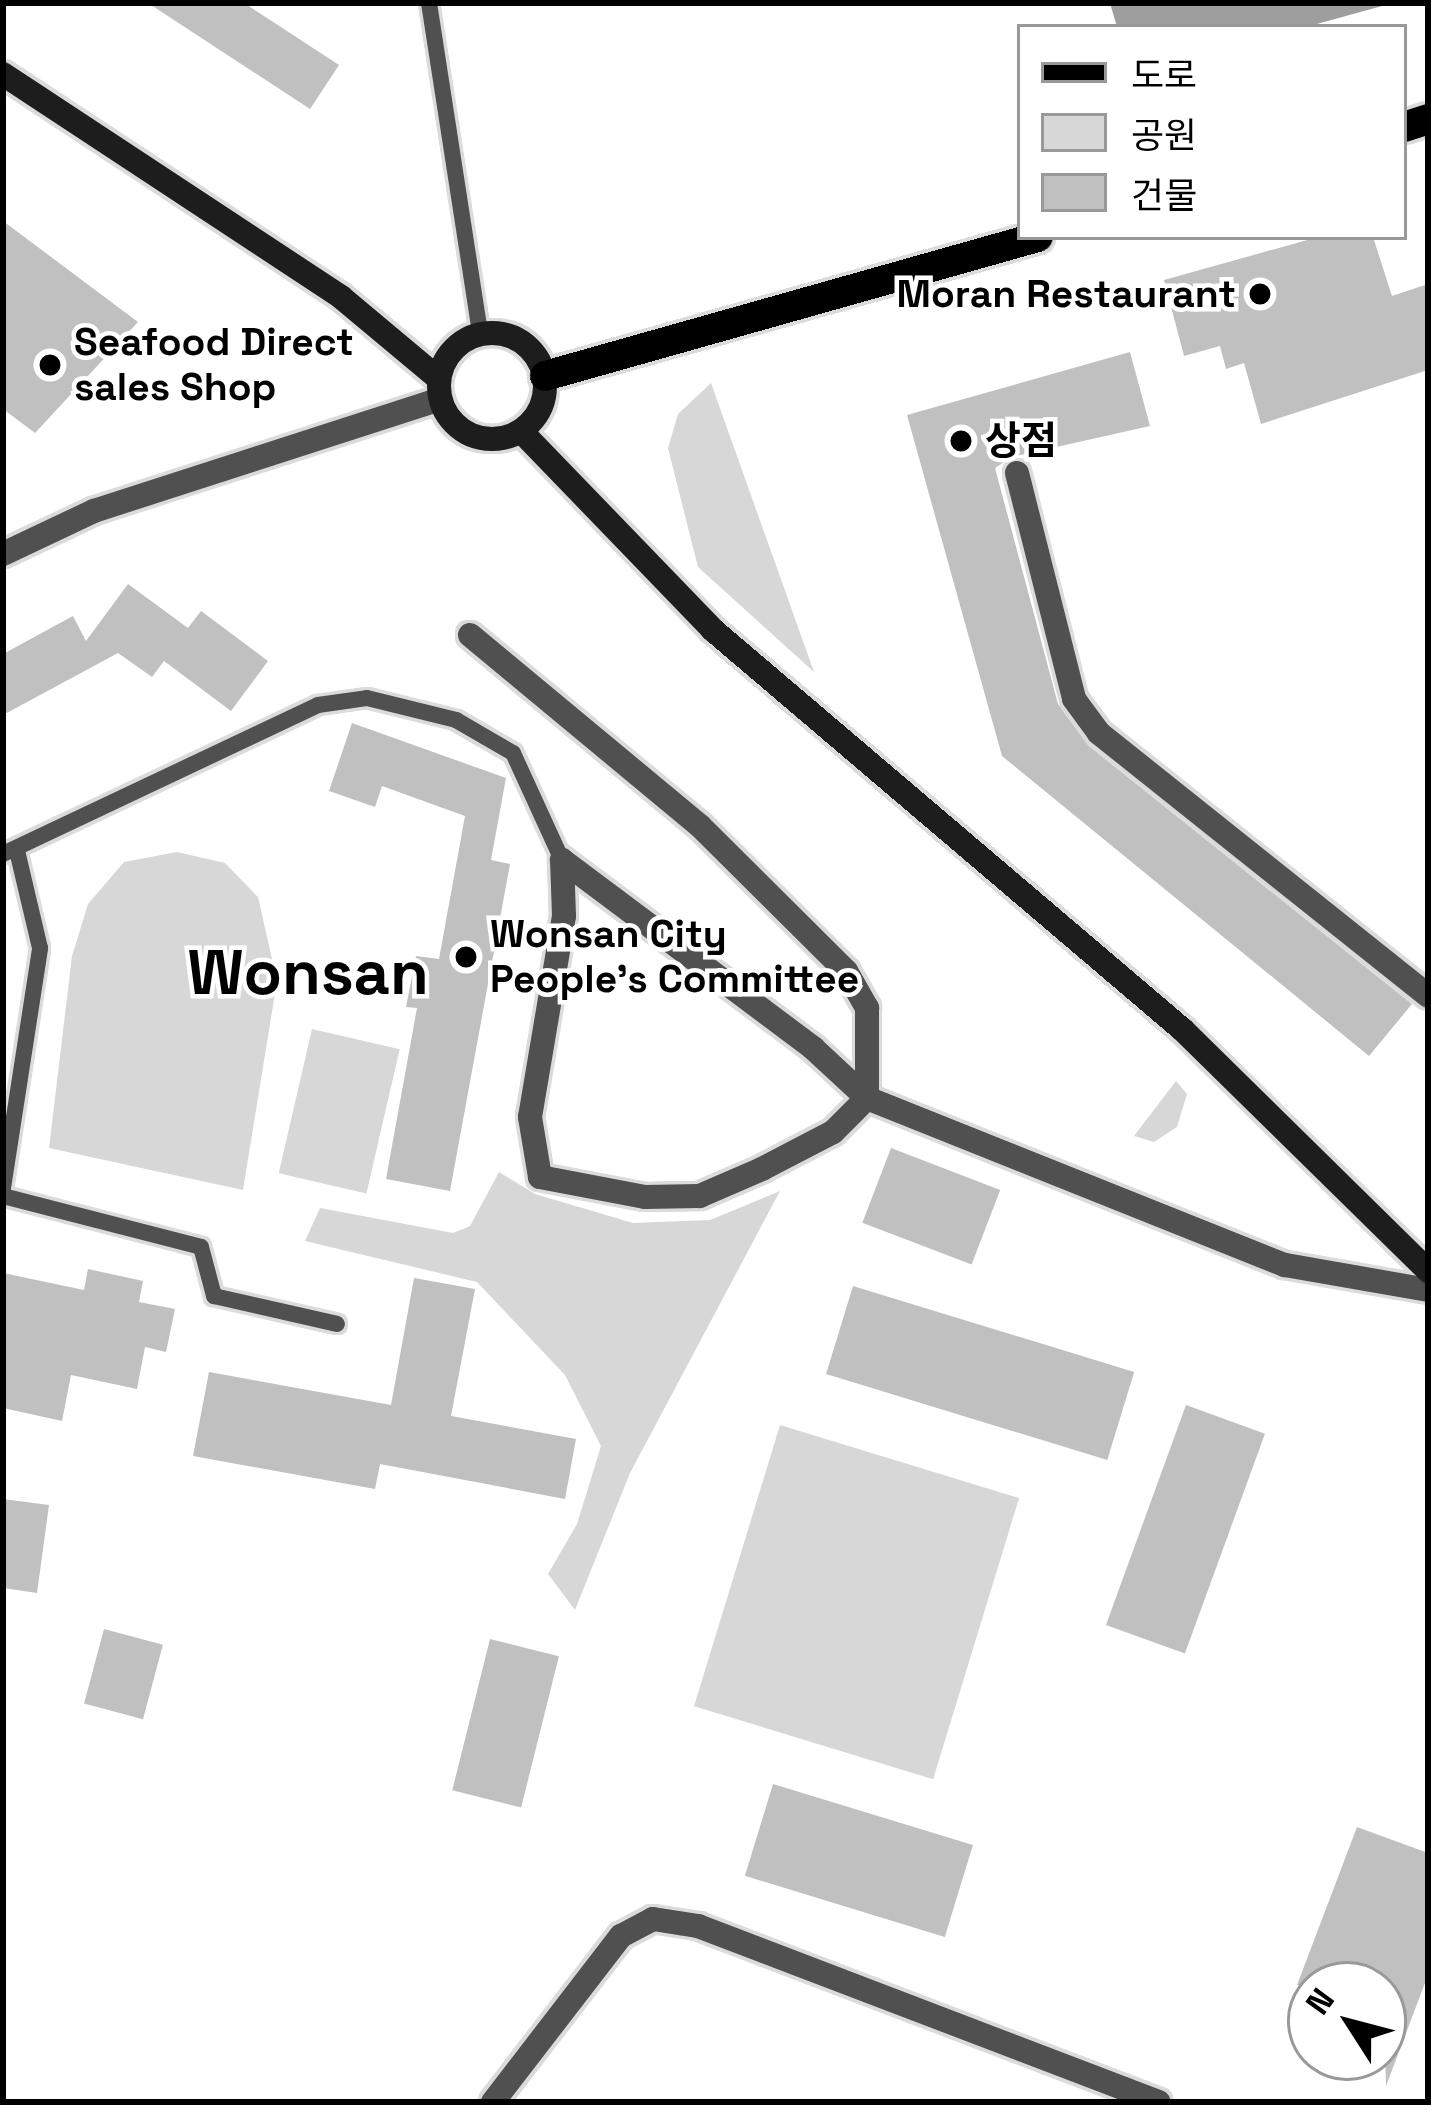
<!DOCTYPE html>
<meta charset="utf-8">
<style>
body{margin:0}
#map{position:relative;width:1431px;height:2105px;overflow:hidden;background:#fff;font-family:"Space Grotesk","Noto Sans KR",sans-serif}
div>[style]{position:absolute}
.green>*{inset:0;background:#d7d7d7;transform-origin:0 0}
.water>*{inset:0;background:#9e9e9e}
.building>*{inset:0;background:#c0c0c0;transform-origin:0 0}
.roads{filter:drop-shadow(3px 0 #dbdbdb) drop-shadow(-3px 0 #dbdbdb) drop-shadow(0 3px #dbdbdb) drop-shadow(0 -3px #dbdbdb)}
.service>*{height:16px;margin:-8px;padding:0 8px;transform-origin:8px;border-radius:8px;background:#505050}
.minor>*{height:24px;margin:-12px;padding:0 12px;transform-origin:12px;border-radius:12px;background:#505050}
.secondary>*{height:24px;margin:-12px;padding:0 12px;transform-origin:12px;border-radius:12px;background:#1d1d1d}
.secondary>.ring{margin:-12px;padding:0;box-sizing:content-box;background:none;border:24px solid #1d1d1d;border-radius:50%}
.primary>*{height:30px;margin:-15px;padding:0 15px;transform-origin:15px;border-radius:15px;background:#000}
.dots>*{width:33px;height:33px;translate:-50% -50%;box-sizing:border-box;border:6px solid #fff;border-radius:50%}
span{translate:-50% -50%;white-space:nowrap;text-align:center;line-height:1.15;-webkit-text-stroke:9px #fff;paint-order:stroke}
.poi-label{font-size:39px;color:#000;font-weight:700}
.right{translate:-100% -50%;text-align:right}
.left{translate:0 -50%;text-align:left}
.town-label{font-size:63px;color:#000;font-weight:700}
.frame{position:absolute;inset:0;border:6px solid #000;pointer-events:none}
.legend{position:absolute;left:1017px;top:24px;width:390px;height:216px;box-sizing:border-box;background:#fff;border:3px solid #999;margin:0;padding:15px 21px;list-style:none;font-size:36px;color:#000}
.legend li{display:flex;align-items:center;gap:24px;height:60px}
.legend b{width:60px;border:3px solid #999}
.north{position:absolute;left:1287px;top:1961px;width:120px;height:120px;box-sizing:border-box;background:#fff;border:3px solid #999;border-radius:50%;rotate:306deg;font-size:33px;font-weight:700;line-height:48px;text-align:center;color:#000}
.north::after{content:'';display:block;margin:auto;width:42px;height:54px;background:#000;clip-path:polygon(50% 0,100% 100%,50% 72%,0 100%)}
</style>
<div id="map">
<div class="green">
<div style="clip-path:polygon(711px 383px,814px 672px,698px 567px,668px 448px,678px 414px)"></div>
<div style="clip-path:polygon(177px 852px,225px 863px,258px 897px,277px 981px,243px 1190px,49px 1148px,72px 956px,88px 904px,124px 862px)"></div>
<div style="left:312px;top:1029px;width:90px;height:148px;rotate:13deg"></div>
<div style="clip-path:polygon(1176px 1081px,1187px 1094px,1177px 1127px,1154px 1142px,1134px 1136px)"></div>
<div style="clip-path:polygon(499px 1172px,535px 1194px,633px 1223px,710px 1220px,780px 1191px,630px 1473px,575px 1610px,548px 1574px,577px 1524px,601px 1446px,565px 1375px,477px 1282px,305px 1241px,320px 1208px,453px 1233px,470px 1226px)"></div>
<div style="left:780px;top:1425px;width:250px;height:294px;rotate:17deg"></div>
</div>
<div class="water">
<div style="clip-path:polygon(1110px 3px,1393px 3px,1306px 27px,1117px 27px)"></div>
</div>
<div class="building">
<div style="clip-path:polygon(148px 3px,244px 3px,339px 65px,310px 109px)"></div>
<div style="clip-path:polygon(3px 221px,138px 322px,35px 433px,3px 409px)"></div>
<div style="clip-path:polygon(1318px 237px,1373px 237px,1392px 296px,1428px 284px,1428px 370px,1261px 424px,1244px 363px,1226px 369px,1220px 346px,1184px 356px,1164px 280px)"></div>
<div style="clip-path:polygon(1130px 352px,1150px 426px,1012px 457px,995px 468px,1058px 704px,1089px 746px,1412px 1004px,1369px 1056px,1002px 756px,907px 415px)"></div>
<div style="clip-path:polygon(128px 584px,188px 628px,201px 611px,268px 661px,231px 711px,164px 661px,152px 677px,118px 653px,3px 715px,3px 654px,73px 616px,86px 641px)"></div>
<div style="clip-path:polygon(352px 723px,506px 778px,491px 860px,510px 864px,450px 1191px,386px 1179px,417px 1008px,406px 1007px,416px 956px,439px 959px,465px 816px,382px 786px,375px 807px,329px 791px)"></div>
<div style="left:891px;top:1148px;width:117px;height:80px;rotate:21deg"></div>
<div style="clip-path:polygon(88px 1269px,143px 1281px,139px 1302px,175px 1309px,166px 1352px,145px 1347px,137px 1389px,71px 1375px,62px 1421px,3px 1408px,3px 1273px,84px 1290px)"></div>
<div style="clip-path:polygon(414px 1278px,475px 1289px,451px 1416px,576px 1439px,565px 1499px,380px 1464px,375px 1489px,193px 1456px,209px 1372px,391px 1405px)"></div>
<div style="left:853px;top:1286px;width:294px;height:92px;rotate:17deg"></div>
<div style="left:1186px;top:1405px;width:84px;height:234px;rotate:20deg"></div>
<div style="clip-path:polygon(3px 1499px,49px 1505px,37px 1593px,3px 1588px)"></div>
<div style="left:104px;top:1629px;width:61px;height:77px;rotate:15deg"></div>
<div style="left:490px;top:1639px;width:71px;height:156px;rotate:14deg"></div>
<div style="left:773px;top:1784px;width:209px;height:96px;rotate:17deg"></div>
<div style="clip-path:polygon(1357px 1827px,1428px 1853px,1428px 1975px,1386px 2086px,1383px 1985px,1297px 1985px)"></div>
</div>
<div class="roads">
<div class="service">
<div style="left:429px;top:3px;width:334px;rotate:81.2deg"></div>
<div style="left:3px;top:854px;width:348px;rotate:-25.3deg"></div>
<div style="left:318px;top:705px;width:49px;rotate:-8.1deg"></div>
<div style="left:367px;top:698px;width:92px;rotate:13.9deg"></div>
<div style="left:456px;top:720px;width:66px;rotate:30.1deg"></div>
<div style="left:513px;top:753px;width:118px;rotate:65.4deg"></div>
<div style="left:3px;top:1188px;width:243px;rotate:-81.2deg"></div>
<div style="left:40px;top:948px;width:100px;rotate:-103.3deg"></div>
<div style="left:3px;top:1196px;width:204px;rotate:14.4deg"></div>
<div style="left:201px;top:1247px;width:51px;rotate:75.1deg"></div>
<div style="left:214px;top:1296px;width:126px;rotate:12.8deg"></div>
</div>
<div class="minor">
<div style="left:1017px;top:473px;width:233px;rotate:75.8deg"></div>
<div style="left:1074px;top:699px;width:42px;rotate:53.7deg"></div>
<div style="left:1099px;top:733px;width:421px;rotate:38.6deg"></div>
<div style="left:3px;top:554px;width:101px;rotate:-25.3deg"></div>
<div style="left:94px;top:511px;width:364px;rotate:-17.9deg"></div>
<div style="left:470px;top:635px;width:299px;rotate:39.7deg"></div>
<div style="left:700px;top:826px;width:206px;rotate:44.8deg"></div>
<div style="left:846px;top:971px;width:43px;rotate:60.4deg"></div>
<div style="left:867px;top:1008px;width:90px;rotate:90deg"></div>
<div style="left:867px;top:1098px;width:48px;rotate:135deg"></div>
<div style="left:833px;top:1132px;width:80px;rotate:152.5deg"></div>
<div style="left:762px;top:1169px;width:68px;rotate:156.5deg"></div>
<div style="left:700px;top:1196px;width:55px;rotate:179deg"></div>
<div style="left:645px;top:1197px;width:107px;rotate:-169.2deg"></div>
<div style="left:540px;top:1177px;width:61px;rotate:-99.5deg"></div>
<div style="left:530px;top:1117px;width:204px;rotate:-80.4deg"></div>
<div style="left:564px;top:916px;width:56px;rotate:-92deg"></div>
<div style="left:562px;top:860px;width:314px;rotate:36.8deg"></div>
<div style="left:813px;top:1048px;width:74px;rotate:42.8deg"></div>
<div style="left:867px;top:1098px;width:450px;rotate:21.8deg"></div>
<div style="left:1285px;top:1265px;width:145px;rotate:9.9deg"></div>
<div style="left:493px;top:2102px;width:210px;rotate:-52.4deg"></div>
<div style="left:621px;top:1936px;width:36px;rotate:-28deg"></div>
<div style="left:653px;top:1919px;width:46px;rotate:8.8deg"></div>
<div style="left:698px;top:1926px;width:493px;rotate:20.9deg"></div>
</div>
<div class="secondary">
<div style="left:3px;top:74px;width:405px;rotate:33.4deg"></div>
<div style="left:341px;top:297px;width:128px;rotate:39.9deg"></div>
<div class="ring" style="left:439px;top:333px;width:82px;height:82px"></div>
<div style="left:521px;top:431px;width:277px;rotate:46deg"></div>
<div style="left:713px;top:630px;width:617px;rotate:40.4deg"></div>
<div style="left:1183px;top:1030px;width:344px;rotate:44.5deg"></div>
</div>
<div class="primary">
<div style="left:1404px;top:127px;width:25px;rotate:-18deg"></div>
<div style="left:545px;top:376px;width:512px;rotate:-15.75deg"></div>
</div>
</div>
<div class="dots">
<div style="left:1260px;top:294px;background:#000"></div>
<div style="left:50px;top:365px;background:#000"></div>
<div style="left:961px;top:441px;background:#000"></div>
<div style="left:466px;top:957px;background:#000"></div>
</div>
<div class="poi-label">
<span class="right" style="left:1236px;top:294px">Moran Restaurant</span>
<span class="left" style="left:74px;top:365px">Seafood Direct<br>sales Shop</span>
<span class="left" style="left:985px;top:441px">상점</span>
<span class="left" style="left:490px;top:957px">Wonsan City<br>People's Committee</span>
</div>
<div class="town-label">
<span style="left:308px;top:972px">Wonsan</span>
</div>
<div class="frame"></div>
<ul class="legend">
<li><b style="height:15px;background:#000"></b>도로</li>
<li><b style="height:33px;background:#d7d7d7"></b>공원</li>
<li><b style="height:33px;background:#c0c0c0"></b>건물</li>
</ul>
<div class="north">N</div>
</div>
